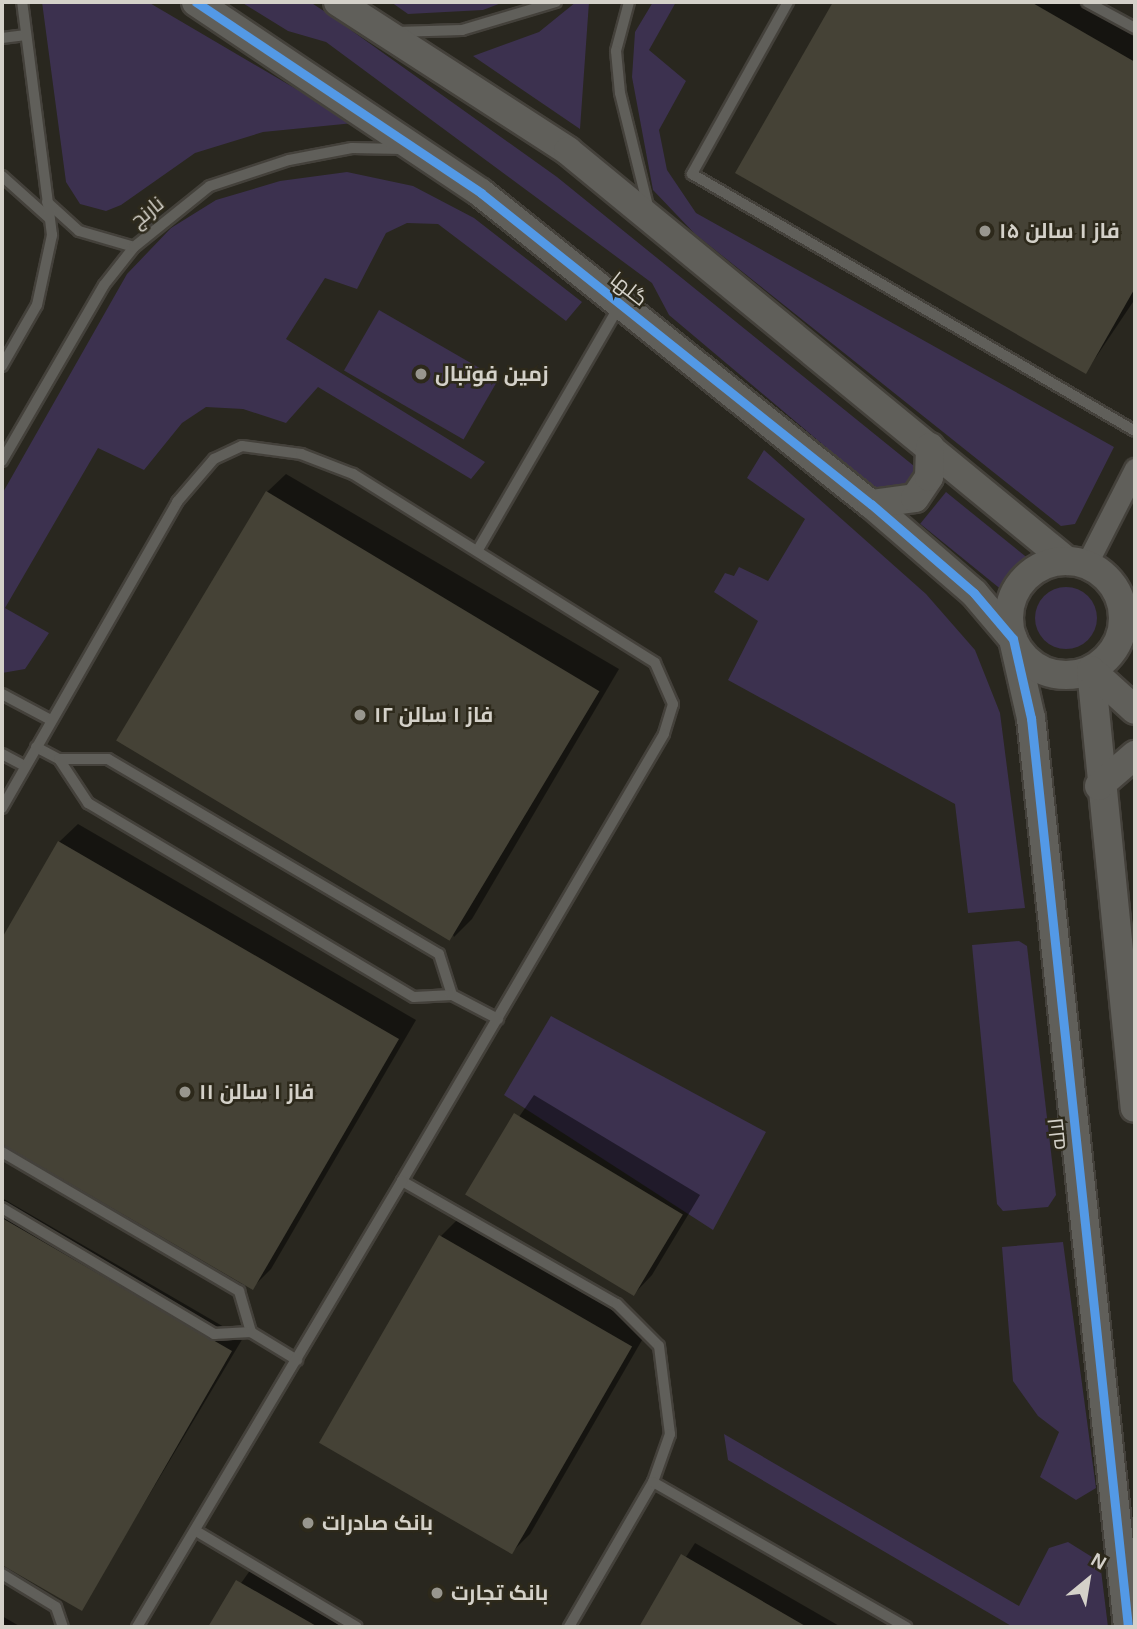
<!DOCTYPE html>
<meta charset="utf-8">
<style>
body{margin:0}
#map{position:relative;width:1137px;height:1629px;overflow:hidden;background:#29271f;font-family:Helvetica,Cairo,sans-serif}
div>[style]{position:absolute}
.green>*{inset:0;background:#3c314f;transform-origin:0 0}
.round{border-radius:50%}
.shadow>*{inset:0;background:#0007}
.building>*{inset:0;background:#454236;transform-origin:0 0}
.roads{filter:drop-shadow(2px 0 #44413b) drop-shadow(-2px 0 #44413b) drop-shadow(0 2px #44413b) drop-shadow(0 -2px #44413b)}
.lane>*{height:10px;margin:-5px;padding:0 5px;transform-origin:5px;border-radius:5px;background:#605f5a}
.street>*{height:21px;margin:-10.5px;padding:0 10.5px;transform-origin:10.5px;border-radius:10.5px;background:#605f5a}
.secondary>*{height:28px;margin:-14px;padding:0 14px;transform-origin:14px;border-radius:14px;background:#605f5a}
.secondary>.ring{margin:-14px;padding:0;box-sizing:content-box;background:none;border:28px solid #605f5a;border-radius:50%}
.cycleway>*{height:9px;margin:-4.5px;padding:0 4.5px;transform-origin:4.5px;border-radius:4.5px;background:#5399e6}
.dots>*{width:19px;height:19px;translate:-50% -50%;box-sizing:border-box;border:4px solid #2d291b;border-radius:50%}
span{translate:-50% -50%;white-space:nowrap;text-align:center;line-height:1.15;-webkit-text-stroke:5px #2d291b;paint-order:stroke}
.street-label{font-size:21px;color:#d4d1c9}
.poi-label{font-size:21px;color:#d4d1c9;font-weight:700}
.left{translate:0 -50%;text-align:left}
.frame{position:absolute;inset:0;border:4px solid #d4d1c9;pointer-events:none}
.north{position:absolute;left:1053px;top:1545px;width:70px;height:70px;-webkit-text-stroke:5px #2d291b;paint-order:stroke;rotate:30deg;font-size:19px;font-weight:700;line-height:28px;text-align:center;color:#d4d1c9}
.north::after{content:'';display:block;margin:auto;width:24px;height:32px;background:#d4d1c9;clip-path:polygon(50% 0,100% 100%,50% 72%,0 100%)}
</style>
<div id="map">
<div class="green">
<div style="clip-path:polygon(42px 2px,148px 2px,354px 123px,263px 132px,195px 153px,121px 205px,106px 211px,80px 204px,66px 182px)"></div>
<div style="clip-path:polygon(241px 2px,310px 2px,327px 13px,557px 177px,914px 466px,915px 483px,888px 494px,866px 481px,669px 315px,652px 283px,326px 42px,288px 31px)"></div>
<div style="clip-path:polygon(391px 2px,504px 2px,483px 10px,408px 14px)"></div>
<div style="clip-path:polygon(576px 2px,589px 2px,580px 129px,473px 56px,539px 32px)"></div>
<div style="clip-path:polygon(653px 2px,676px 2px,649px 50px,686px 81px,659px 130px,667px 170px,696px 213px,1114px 447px,1075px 524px,1061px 526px,695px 234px,653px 190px,632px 77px,635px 32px)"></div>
<div style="clip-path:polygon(347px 172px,413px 186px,474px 218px,582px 302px,566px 321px,438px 224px,407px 223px,386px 233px,357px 289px,325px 278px,286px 339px,485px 462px,471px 479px,318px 387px,286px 423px,243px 409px,206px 407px,182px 423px,144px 470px,98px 448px,5px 608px,49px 633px,25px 669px,2px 673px,2px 494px,127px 274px,171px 228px,216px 200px,280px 181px)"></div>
<div style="left:379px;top:310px;width:138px;height:70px;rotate:30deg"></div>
<div style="clip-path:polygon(764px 450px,926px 594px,975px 650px,1000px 713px,1025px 908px,968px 913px,955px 804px,728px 680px,758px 621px,714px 592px,725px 573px,734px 576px,739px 567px,768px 581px,805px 519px,747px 478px)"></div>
<div style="left:946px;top:492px;width:107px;height:41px;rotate:39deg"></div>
<div class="round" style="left:1035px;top:587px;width:62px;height:62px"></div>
<div style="clip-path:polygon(1019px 941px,1027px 946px,1056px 1195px,1048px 1207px,1003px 1211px,997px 1204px,972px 945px)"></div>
<div style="clip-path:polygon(551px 1016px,766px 1132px,713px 1230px,504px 1095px)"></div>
<div style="clip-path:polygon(1063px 1242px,1096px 1488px,1076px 1500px,1040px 1477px,1059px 1432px,1038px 1416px,1013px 1381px,1002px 1247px)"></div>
<div style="clip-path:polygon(724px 1434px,1019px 1606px,1049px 1548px,1068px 1542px,1100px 1562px,1108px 1627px,1013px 1627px,728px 1460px)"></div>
</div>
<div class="shadow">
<div style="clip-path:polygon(835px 2px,1081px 2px,1135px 33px,1135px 299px,1086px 372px,738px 173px)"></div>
<div style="clip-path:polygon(286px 474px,619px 669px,472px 919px,454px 937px,267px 492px)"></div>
<div style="clip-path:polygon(78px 824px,416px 1020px,271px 1269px,252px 1288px,2px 1142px,2px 941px,59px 842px)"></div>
<div style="clip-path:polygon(534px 1095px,700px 1195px,652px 1275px,634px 1294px,467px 1193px)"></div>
<div style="clip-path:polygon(2px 1198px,243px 1338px,81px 1609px,2px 1563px)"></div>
<div style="clip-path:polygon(459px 1218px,649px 1328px,530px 1534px,512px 1552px,441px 1236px)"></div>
<div style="clip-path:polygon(695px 1543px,841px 1627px,641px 1627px)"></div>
<div style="clip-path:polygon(256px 1562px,368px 1627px,210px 1627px)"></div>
<div style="clip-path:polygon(2px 1616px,21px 1627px,2px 1627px)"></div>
</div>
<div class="building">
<div style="clip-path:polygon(833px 2px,1031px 2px,1135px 62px,1135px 288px,1086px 374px,735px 173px)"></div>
<div style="left:266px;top:491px;width:389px;height:291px;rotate:31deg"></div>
<div style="clip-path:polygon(58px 841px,399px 1039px,253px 1290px,2px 1144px,2px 938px)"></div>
<div style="left:514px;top:1113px;width:197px;height:95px;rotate:31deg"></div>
<div style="clip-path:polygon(2px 1218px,232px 1351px,82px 1611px,2px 1565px)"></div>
<div style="left:439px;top:1235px;width:223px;height:240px;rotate:30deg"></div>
<div style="clip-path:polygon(681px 1554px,807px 1627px,639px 1627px)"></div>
<div style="clip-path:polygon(236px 1580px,318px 1627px,208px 1627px)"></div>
</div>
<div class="roads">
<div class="lane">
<div style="left:629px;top:2px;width:51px;rotate:104.9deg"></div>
<div style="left:616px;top:51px;width:42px;rotate:84.6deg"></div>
<div style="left:620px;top:93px;width:121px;rotate:76.1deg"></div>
<div style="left:788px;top:2px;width:197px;rotate:119.2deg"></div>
<div style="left:692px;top:174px;width:512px;rotate:30.12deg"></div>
<div style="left:1087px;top:2px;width:55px;rotate:28.4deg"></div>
<div style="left:396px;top:32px;width:66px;rotate:-1.7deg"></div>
<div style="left:462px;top:30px;width:98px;rotate:-16.6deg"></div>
<div style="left:2px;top:38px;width:24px;rotate:-7deg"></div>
<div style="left:2px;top:176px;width:63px;rotate:41.8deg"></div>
<div style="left:47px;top:202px;width:43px;rotate:42.2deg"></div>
<div style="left:79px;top:231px;width:57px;rotate:16.2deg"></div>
<div style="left:2px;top:366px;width:70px;rotate:-60.2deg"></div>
<div style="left:37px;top:305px;width:72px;rotate:-77.9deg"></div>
<div style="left:52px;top:235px;width:235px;rotate:-97.3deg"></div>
<div style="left:2px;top:461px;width:203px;rotate:-59.9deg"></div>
<div style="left:104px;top:285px;width:48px;rotate:-51.7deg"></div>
<div style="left:134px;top:247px;width:97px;rotate:-38.8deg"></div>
<div style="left:210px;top:186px;width:83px;rotate:-18.2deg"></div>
<div style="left:289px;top:160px;width:64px;rotate:-10.8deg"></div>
<div style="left:352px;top:148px;width:50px;rotate:1.1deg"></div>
<div style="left:479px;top:548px;width:281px;rotate:-59.9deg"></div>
<div style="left:2px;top:694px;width:55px;rotate:28deg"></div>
<div style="left:36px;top:747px;width:26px;rotate:28deg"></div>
<div style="left:2px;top:754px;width:26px;rotate:28deg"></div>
<div style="left:2px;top:808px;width:353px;rotate:-60.2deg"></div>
<div style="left:177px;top:502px;width:57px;rotate:-49.3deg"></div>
<div style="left:214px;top:459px;width:31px;rotate:-25deg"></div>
<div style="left:242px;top:446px;width:60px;rotate:7.7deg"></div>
<div style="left:301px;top:454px;width:56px;rotate:21deg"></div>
<div style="left:353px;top:474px;width:356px;rotate:32deg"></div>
<div style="left:655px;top:663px;width:45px;rotate:66.3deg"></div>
<div style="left:673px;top:704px;width:31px;rotate:107deg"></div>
<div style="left:664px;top:734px;width:518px;rotate:120.38deg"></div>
<div style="left:402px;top:1181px;width:248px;rotate:29.8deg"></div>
<div style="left:617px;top:1304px;width:59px;rotate:45deg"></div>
<div style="left:659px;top:1346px;width:89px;rotate:82.9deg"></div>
<div style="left:670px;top:1434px;width:51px;rotate:109.5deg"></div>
<div style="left:653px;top:1482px;width:168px;rotate:120.1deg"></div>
<div style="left:452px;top:995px;width:43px;rotate:-107.6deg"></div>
<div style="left:439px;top:954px;width:384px;rotate:-149.5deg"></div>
<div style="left:108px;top:759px;width:49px;rotate:180deg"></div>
<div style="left:59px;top:759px;width:53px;rotate:56.6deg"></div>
<div style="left:88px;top:803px;width:379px;rotate:30.8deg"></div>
<div style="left:414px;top:997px;width:38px;rotate:-3deg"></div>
<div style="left:452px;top:995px;width:52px;rotate:27.6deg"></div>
<div style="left:2px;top:1152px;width:275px;rotate:30.4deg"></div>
<div style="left:239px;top:1291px;width:43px;rotate:73.7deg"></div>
<div style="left:2px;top:1208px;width:247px;rotate:30.7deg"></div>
<div style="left:214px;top:1334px;width:37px;rotate:-3deg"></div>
<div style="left:251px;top:1332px;width:54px;rotate:31.3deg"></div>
<div style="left:653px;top:1482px;width:292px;rotate:29.8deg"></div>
<div style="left:196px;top:1531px;width:187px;rotate:30.8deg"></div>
<div style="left:2px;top:1574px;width:63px;rotate:31.4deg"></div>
<div style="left:56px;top:1607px;width:21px;rotate:71deg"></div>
<div style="left:137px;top:1627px;width:519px;rotate:-59.28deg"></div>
</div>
<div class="street">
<div style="left:1086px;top:565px;width:108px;rotate:-63deg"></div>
</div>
<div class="secondary">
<div style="left:196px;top:2px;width:343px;rotate:33.8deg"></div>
<div style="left:481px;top:193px;width:499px;rotate:38.6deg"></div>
<div style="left:871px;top:504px;width:136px;rotate:40.8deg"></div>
<div style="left:974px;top:593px;width:60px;rotate:49.7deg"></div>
<div style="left:1013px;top:639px;width:81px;rotate:77.2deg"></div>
<div style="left:1031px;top:718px;width:914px;rotate:83.91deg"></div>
<div style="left:338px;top:2px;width:274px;rotate:32.9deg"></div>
<div style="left:568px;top:151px;width:646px;rotate:39.41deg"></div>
<div style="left:871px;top:504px;width:44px;rotate:-7.8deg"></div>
<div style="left:915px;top:498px;width:25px;rotate:-56deg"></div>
<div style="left:929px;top:477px;width:30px;rotate:-88deg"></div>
<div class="ring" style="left:1009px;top:561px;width:86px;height:86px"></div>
<div style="left:1091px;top:670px;width:440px;rotate:84.3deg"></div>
<div style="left:1091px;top:670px;width:59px;rotate:42.3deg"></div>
<div style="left:1099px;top:786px;width:48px;rotate:-40.7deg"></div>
</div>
</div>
<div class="cycleway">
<div style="left:196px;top:2px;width:343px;rotate:33.8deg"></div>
<div style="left:481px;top:193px;width:499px;rotate:38.6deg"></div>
<div style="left:871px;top:504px;width:136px;rotate:40.8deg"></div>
<div style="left:974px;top:593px;width:60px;rotate:49.7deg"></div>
<div style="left:1013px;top:639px;width:81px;rotate:77.2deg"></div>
<div style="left:1031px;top:718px;width:914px;rotate:83.91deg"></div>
</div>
<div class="dots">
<div style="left:985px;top:231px;background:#98968e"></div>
<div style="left:421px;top:374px;background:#98968e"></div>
<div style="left:360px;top:715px;background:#98968e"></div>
<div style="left:185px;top:1092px;background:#98968e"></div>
<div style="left:308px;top:1523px;background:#98968e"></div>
<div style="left:437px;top:1593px;background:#98968e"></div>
</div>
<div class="street-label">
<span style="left:147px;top:212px;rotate:-39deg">نارنج</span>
<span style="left:629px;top:289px;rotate:38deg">گلها</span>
<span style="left:1057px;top:1134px;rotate:-96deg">لاله</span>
</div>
<div class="poi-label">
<span class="left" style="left:999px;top:231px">فاز ۱ سالن ۱۵</span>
<span class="left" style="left:435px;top:374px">زمین فوتبال</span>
<span class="left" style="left:374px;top:715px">فاز ۱ سالن ۱۲</span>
<span class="left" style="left:199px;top:1092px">فاز ۱ سالن ۱۱</span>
<span class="left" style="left:322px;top:1523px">بانک صادرات</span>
<span class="left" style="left:451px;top:1593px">بانک تجارت</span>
</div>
<div class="frame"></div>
<div class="north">N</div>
</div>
